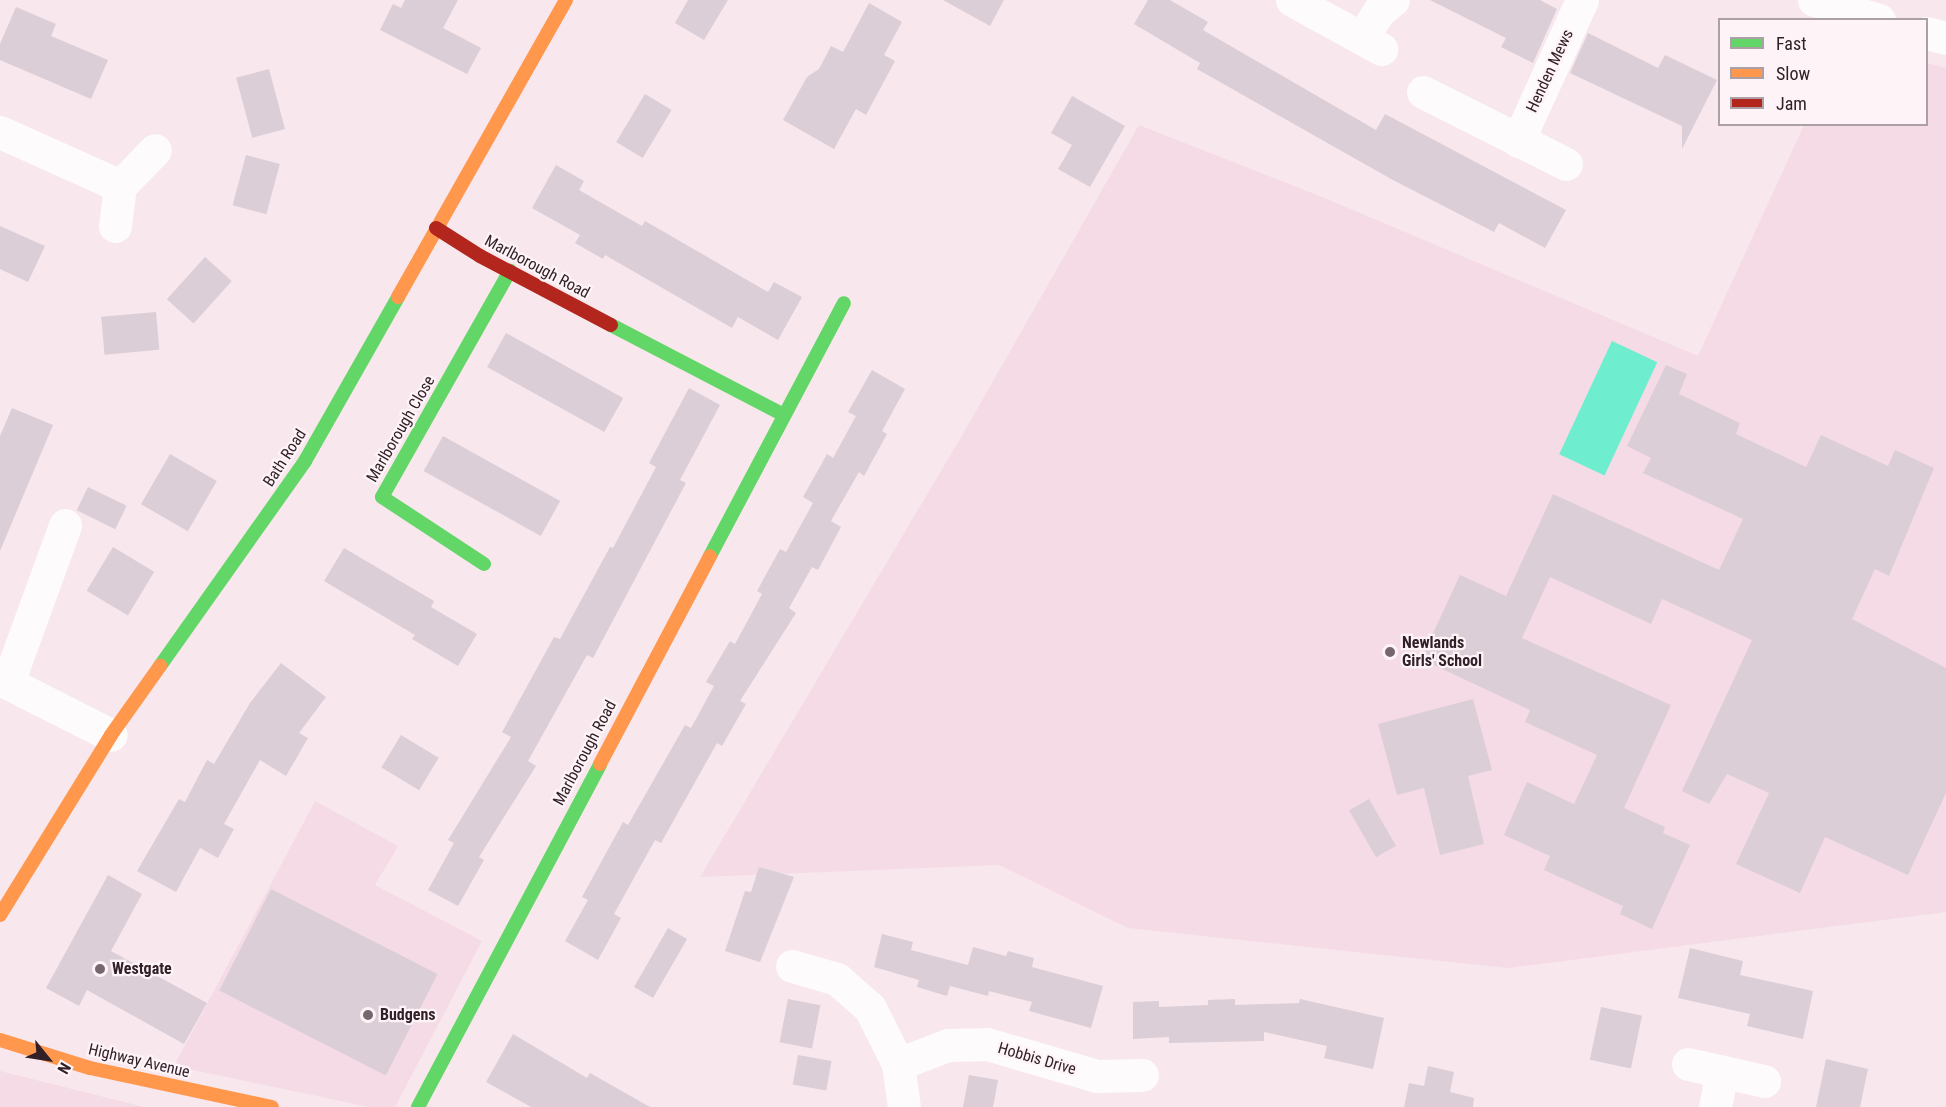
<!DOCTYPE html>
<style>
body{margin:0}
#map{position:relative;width:1946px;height:1107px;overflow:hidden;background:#f8e7ed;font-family:"Roboto Condensed",sans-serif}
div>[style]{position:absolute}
.built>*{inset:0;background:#f5dbe5}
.water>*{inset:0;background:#6fedcf;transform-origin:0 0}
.building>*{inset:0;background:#dcced6;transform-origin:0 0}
.street>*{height:33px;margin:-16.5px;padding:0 16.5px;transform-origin:16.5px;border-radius:16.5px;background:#fefbfc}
.fast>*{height:14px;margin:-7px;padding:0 7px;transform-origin:7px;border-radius:7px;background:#63d668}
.slow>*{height:14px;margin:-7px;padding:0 7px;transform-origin:7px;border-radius:7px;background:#ff974d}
.jam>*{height:14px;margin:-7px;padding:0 7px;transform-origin:7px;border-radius:7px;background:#b3261e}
.dots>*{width:16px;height:16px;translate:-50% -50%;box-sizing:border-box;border:3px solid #fef4f8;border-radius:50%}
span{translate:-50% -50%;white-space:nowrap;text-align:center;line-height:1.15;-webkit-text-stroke:4.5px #fef4f8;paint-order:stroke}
.street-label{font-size:16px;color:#312028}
.poi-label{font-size:16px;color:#312028;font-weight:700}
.left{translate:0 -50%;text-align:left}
.legend{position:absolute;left:1718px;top:18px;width:210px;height:108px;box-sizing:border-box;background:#fef4f8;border:2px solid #ac9fa5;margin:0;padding:8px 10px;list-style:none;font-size:18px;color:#312028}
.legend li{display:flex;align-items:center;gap:12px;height:30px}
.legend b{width:30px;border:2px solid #ac9fa5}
.north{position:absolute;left:18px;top:1029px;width:60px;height:60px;-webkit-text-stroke:4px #fef4f8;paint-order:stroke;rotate:120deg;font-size:16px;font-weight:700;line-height:24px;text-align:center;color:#312028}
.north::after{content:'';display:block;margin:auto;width:21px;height:27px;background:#312028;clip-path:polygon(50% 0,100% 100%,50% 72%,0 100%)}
</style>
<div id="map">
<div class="built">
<div style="clip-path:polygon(1927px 63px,1946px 68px,1946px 912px,1508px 968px,1128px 928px,999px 865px,700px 877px,960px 439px,1139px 125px,1327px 199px,1698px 356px,1804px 125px,1926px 124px)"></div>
<div style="clip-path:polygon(315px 801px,398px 846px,375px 885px,482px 941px,395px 1107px,369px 1107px,174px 1066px)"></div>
<div style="clip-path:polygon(0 1071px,144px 1107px,0 1107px)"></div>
</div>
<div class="water">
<div style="left:1612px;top:341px;width:50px;height:125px;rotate:25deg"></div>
</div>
<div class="building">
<div style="clip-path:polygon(405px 0,458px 0,443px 28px,481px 48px,467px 74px,380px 30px,393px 4px,401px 8px)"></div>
<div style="clip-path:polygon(688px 0,728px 0,704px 40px,675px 23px)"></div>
<div style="clip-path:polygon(943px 0,1004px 0,990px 26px)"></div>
<div style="clip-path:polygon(1148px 0,1170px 0,1208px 22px,1203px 30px,1376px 130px,1385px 114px,1566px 210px,1545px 248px,1499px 223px,1494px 232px,1391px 179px,1197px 69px,1200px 63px,1134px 24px)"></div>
<div style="clip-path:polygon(1430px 0,1540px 0,1557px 9px,1533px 63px,1501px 47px,1506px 38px)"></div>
<div style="clip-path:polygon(869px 3px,902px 22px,884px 55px,895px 61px,866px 115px,856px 109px,834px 149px,783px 120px,807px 77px,819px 69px,831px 46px,843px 52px)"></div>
<div style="clip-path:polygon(16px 7px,56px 24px,51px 36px,108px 60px,91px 99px,0 60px,0 44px)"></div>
<div style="clip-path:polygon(1588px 33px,1658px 68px,1665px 55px,1717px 80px,1682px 149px,1682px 126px,1570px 73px)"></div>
<div style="left:269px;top:69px;width:62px;height:34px;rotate:75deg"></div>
<div style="left:645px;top:94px;width:31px;height:56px;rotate:31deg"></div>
<div style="clip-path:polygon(1072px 96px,1125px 126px,1090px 187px,1058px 169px,1072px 145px,1051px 133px)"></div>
<div style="left:246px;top:155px;width:35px;height:52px;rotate:15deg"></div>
<div style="clip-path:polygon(556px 165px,584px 181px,579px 190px,642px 226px,645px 221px,768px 292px,774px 282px,802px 297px,778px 340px,738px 317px,732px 328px,605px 255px,603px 259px,575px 243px,580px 235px,532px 208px)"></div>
<div style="clip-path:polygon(0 226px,45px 246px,28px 282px,0 269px)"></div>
<div style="left:205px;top:257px;width:36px;height:57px;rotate:42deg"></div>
<div style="left:156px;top:312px;width:38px;height:55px;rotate:85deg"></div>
<div style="left:506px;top:333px;width:134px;height:39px;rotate:29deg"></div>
<div style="clip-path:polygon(1666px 365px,1687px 374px,1679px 394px,1740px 423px,1736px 434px,1806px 467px,1821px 435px,1888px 466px,1895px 450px,1934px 468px,1889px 576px,1875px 569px,1852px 619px,1946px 668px,1946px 793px,1908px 875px,1825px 837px,1800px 893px,1736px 864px,1769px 793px,1727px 774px,1709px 804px,1682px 791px,1752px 640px,1662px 599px,1651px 624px,1550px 577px,1522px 638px,1671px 705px,1624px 808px,1665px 827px,1663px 833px,1690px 845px,1652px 929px,1620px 914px,1623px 906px,1544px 870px,1550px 856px,1504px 835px,1527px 782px,1574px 804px,1597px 755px,1525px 722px,1530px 710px,1421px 659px,1460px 575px,1506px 596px,1553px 494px,1719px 570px,1743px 519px,1643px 473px,1651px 458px,1627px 446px)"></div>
<div style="clip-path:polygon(872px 370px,905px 389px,882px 431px,887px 434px,864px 476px,859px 472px,831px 521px,841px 527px,818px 570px,812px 567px,789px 608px,796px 613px,740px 701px,746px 704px,722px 746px,717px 743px,661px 843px,655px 840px,614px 914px,621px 918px,598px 960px,565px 941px,588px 900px,582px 897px,623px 822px,628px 825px,685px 725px,691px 728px,714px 686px,706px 682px,730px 641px,735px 644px,762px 594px,757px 591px,780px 549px,786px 552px,813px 503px,803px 497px,827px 454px,833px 458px,856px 416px,848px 412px)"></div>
<div style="clip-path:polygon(689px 388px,720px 405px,680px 480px,686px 483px,593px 658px,587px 655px,528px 761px,536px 766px,479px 857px,484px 860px,458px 906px,428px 890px,454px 843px,448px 840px,511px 737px,502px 732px,554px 637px,560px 639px,610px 547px,613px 548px,656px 467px,649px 463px)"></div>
<div style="clip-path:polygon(12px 408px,53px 425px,0 551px,0 436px)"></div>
<div style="left:443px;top:436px;width:134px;height:40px;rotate:29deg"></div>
<div style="left:170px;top:454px;width:54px;height:58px;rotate:30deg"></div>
<div style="left:88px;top:487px;width:43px;height:26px;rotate:26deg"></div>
<div style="left:113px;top:547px;width:48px;height:51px;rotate:31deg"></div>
<div style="clip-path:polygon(344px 548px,434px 601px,431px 607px,477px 634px,458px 666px,412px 639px,415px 635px,324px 581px)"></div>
<div style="clip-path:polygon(281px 663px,326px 697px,299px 733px,308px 738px,286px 776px,260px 760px,224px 824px,234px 829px,218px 858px,200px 848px,176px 892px,137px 871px,179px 799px,185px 802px,207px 760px,214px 764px,250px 703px)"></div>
<div style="clip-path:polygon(1473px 699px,1492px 770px,1468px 776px,1484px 844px,1440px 855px,1424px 788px,1397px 795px,1378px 724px)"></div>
<div style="left:401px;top:735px;width:44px;height:38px;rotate:31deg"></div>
<div style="left:1369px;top:799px;width:54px;height:23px;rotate:60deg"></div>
<div style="clip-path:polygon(759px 867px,794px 877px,760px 962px,725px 951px,745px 891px,751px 892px)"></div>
<div style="clip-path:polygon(108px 875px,142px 894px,111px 951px,207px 1003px,184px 1044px,87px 990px,79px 1006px,46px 988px)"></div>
<div style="left:271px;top:889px;width:187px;height:114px;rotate:27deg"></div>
<div style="left:668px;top:928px;width:22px;height:68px;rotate:30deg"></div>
<div style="clip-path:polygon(882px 934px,913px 942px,911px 950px,968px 965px,973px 947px,1006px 956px,1008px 951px,1034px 958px,1032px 967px,1103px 986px,1091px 1028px,1029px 1011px,1032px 1002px,989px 991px,988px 996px,950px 986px,947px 996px,917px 987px,919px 980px,874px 967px)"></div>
<div style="clip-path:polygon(1690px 948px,1743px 961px,1740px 975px,1813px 991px,1803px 1039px,1747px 1026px,1750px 1014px,1678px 998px)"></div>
<div style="left:788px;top:999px;width:33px;height:44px;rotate:11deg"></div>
<div style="clip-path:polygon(1235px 999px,1235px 1005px,1299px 1003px,1300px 999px,1384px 1018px,1373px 1069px,1324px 1058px,1327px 1046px,1264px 1032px,1264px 1041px,1169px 1043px,1169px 1037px,1133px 1039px,1133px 1002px,1159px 1001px,1159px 1007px,1208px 1005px,1208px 1000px)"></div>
<div style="left:1601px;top:1007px;width:42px;height:54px;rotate:12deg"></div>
<div style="clip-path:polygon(513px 1034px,587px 1078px,590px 1073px,650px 1107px,531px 1107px,486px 1082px)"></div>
<div style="left:798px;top:1055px;width:34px;height:30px;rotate:10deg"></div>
<div style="clip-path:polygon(1826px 1059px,1868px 1069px,1860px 1107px,1816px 1107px)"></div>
<div style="clip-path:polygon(1428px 1066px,1454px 1072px,1450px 1092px,1474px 1098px,1473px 1107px,1404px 1107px,1409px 1083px,1424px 1086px)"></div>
<div style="clip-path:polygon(969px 1075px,998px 1080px,993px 1107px,963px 1107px)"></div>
</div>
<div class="street">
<div style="left:1292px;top:0;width:102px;rotate:28.8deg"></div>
<div style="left:1814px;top:0;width:68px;rotate:17.1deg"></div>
<div style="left:1926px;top:33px;width:21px;rotate:14deg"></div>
<div style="left:1362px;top:38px;width:31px;rotate:-58deg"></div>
<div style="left:1378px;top:12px;width:19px;rotate:-39deg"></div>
<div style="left:1423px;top:92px;width:160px;rotate:26.7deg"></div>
<div style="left:0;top:132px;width:132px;rotate:24.2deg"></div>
<div style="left:1518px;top:141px;width:155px;rotate:-65.6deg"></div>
<div style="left:115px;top:226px;width:40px;rotate:-82.9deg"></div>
<div style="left:120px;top:186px;width:50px;rotate:-45.8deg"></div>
<div style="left:0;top:679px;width:124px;rotate:26.8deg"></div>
<div style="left:8px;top:682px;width:167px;rotate:-70deg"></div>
<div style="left:792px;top:966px;width:47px;rotate:16.1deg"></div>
<div style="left:837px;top:979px;width:44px;rotate:41.3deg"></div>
<div style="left:870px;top:1008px;width:63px;rotate:63.4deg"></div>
<div style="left:898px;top:1064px;width:43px;rotate:82.1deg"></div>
<div style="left:898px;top:1064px;width:53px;rotate:-20.8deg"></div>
<div style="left:948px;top:1045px;width:39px;rotate:-1deg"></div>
<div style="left:987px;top:1044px;width:115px;rotate:16.2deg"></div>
<div style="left:1097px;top:1076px;width:45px;rotate:-1.3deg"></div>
<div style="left:1688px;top:1064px;width:78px;rotate:12.6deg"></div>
<div style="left:1715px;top:1107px;width:36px;rotate:-79deg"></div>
</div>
<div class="fast">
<div style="left:611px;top:325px;width:195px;rotate:27.5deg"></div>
<div style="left:710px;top:556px;width:286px;rotate:-62.1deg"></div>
<div style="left:484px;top:564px;width:122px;rotate:-146.7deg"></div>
<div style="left:382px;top:497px;width:260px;rotate:-60.5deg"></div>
<div style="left:160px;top:666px;width:251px;rotate:-54.7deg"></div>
<div style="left:305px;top:461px;width:189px;rotate:-60.4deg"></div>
<div style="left:418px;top:1107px;width:388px;rotate:-62deg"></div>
</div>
<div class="slow">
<div style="left:398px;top:297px;width:341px;rotate:-60.5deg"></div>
<div style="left:600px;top:764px;width:235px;rotate:-62.1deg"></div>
<div style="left:0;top:915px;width:211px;rotate:-58.3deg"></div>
<div style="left:111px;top:735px;width:85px;rotate:-54.6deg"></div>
<div style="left:0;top:1040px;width:94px;rotate:17.3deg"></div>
<div style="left:90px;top:1068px;width:186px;rotate:12.1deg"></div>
</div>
<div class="jam">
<div style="left:436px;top:228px;width:52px;rotate:32.5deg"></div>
<div style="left:480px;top:256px;width:148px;rotate:27.8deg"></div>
</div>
<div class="dots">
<div style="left:1390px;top:652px;background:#77666d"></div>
<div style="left:100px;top:969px;background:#77666d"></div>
<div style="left:368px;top:1015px;background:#77666d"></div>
</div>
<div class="street-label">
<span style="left:1550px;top:71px;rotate:-65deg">Henden Mews</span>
<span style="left:537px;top:267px;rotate:28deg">Marlborough Road</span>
<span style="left:401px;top:429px;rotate:-60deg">Marlborough Close</span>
<span style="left:285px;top:458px;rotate:-57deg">Bath Road</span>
<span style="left:585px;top:753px;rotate:-62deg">Marlborough Road</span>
<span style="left:1037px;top:1059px;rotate:16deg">Hobbis Drive</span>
<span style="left:139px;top:1061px;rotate:13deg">Highway Avenue</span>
</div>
<div class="poi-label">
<span class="left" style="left:1402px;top:652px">Newlands<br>Girls' School</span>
<span class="left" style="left:112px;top:969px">Westgate</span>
<span class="left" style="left:380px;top:1015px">Budgens</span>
</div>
<ul class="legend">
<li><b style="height:8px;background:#63d668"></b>Fast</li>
<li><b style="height:8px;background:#ff974d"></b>Slow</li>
<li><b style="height:8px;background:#b3261e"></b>Jam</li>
</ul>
<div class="north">N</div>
</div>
